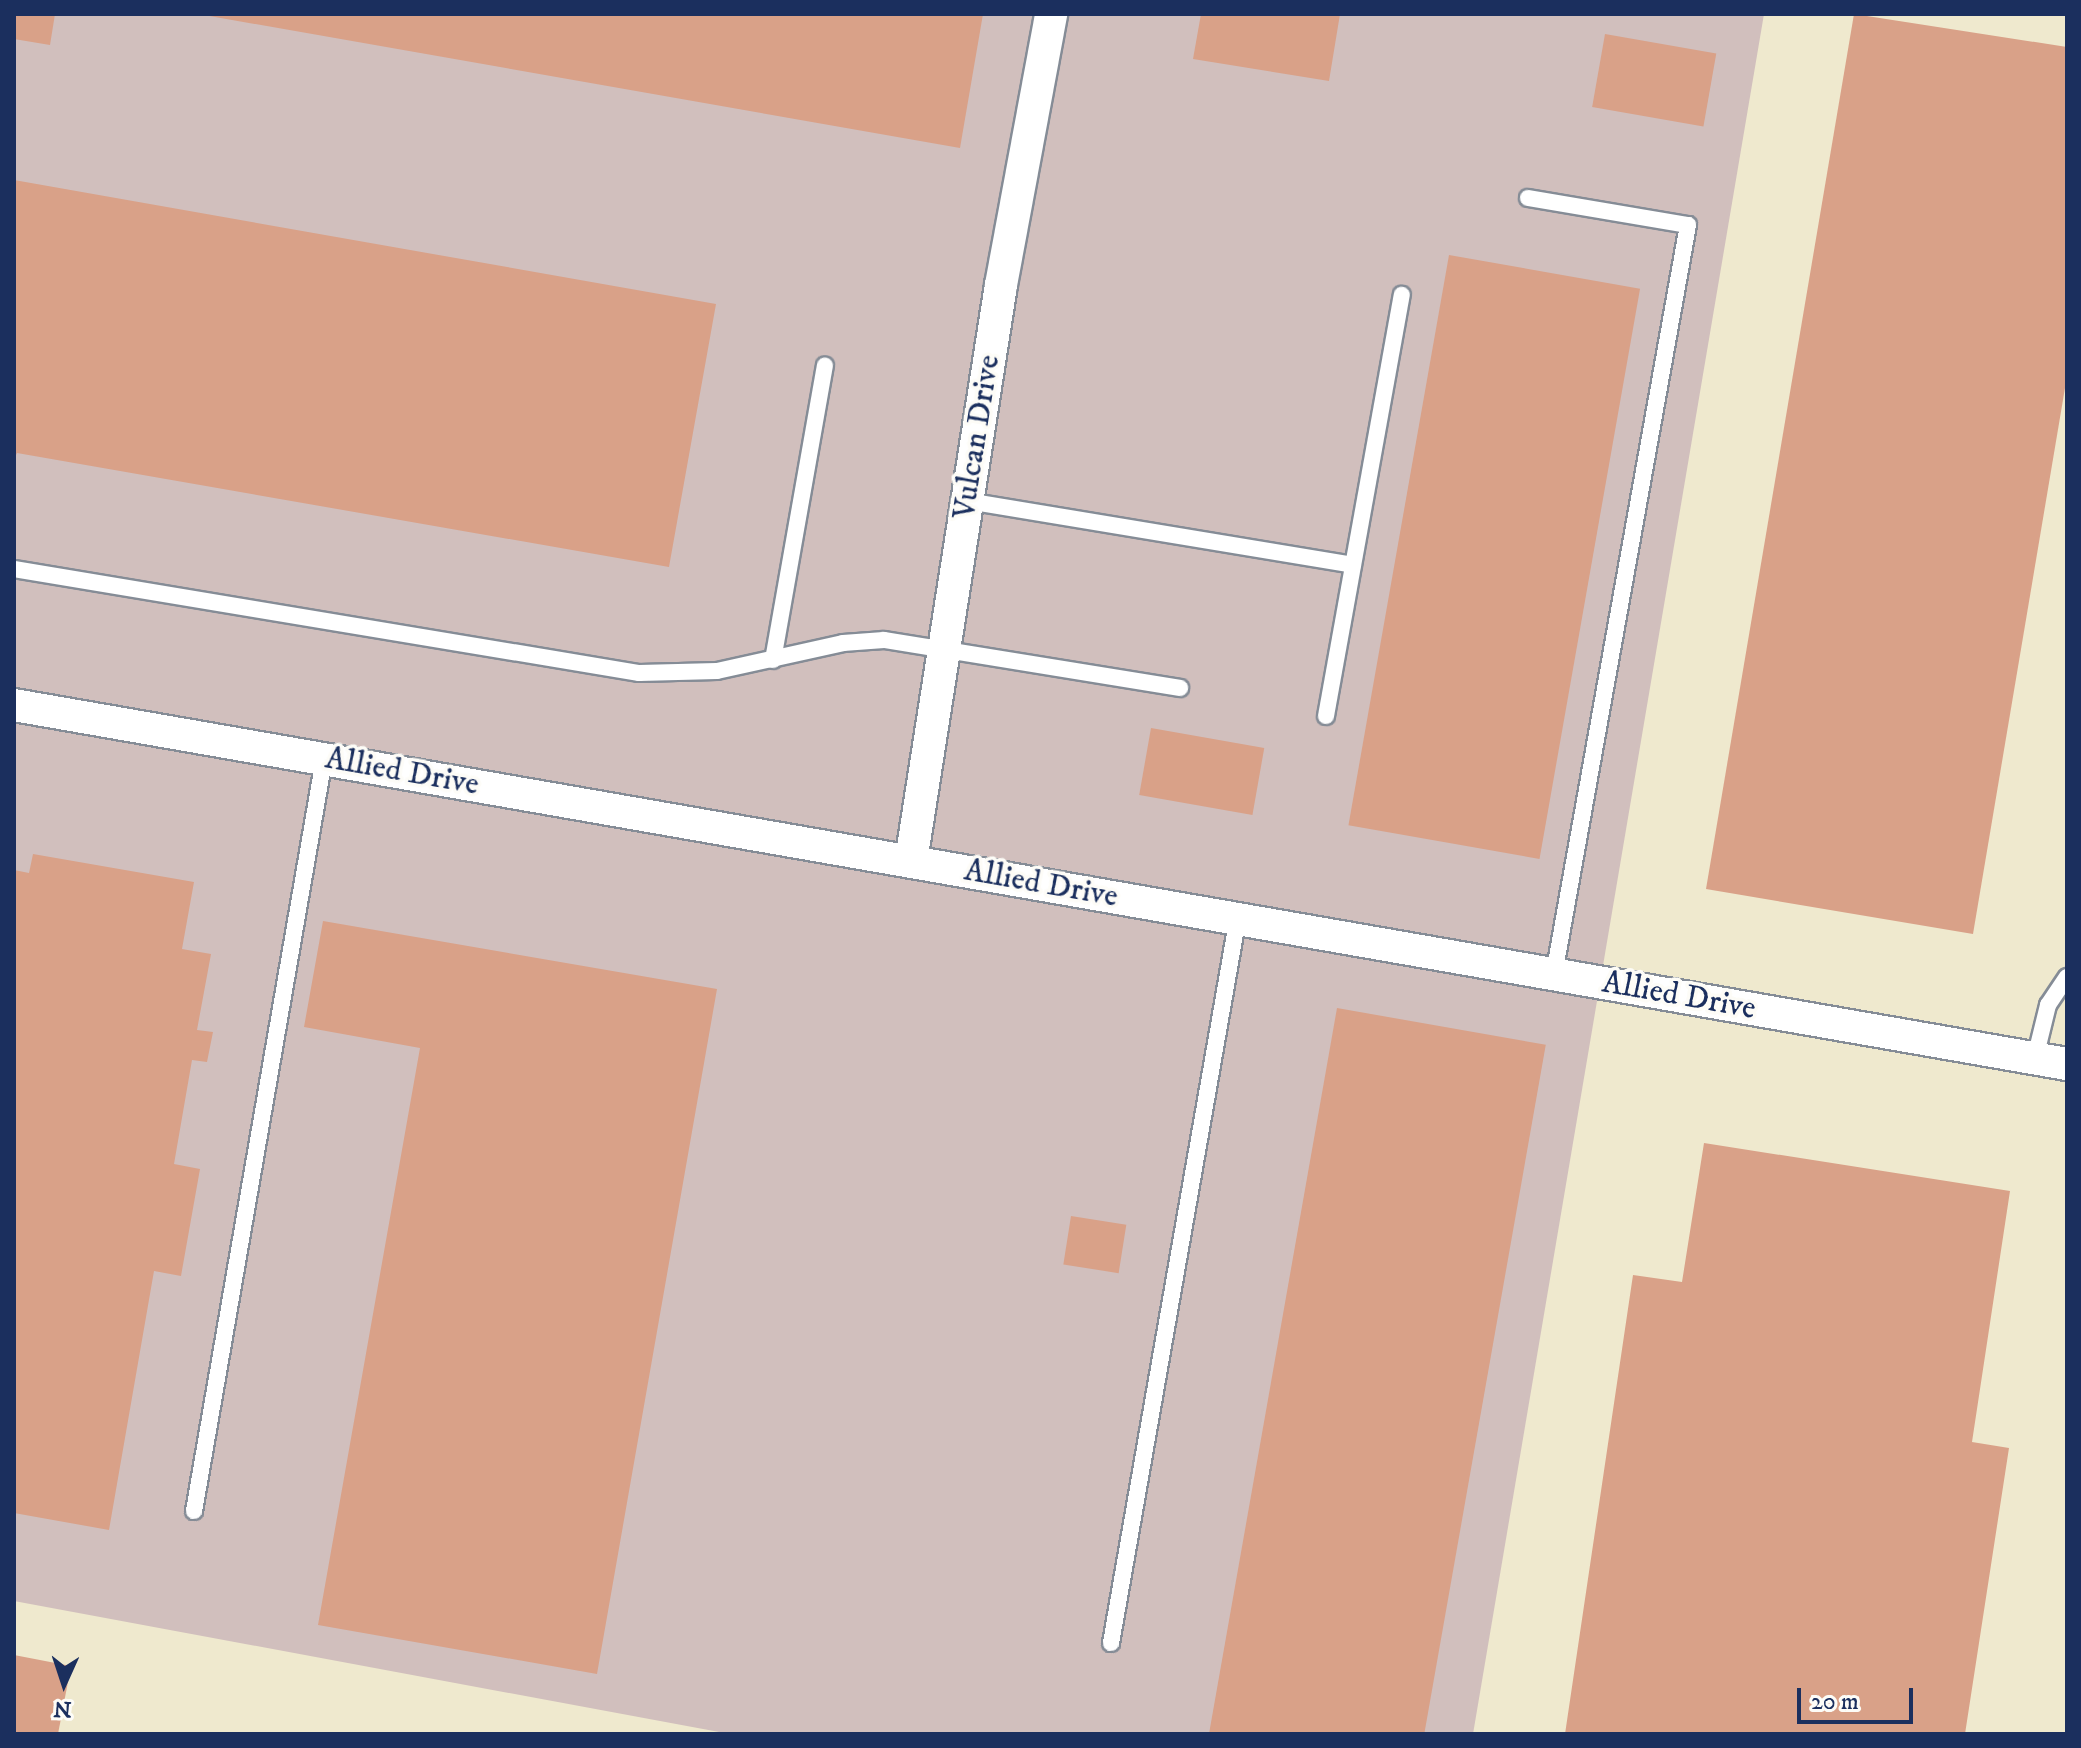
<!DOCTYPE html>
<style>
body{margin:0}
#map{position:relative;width:2081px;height:1748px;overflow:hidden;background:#efe9ce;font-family:"IM FELL DW Pica",serif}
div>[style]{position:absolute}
.industrial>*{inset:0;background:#d1bfbd}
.building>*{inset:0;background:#d9a188;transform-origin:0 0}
.roads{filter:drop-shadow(2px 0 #858c96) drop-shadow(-2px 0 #858c96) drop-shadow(0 2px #858c96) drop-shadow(0 -2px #858c96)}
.lane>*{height:16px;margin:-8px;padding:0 8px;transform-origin:8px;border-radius:8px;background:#fff}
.street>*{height:32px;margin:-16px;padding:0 16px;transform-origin:16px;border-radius:16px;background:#fff}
span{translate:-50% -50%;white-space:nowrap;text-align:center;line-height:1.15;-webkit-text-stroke:7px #fdfcf7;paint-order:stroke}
.street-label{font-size:32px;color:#1b2f5e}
.frame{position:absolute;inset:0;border:16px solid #1b2f5e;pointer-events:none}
.north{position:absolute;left:24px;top:1644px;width:80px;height:80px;-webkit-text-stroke:6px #fdfcf7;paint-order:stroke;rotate:183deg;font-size:22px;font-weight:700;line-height:32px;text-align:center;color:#1b2f5e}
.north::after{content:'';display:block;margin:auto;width:28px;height:36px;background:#1b2f5e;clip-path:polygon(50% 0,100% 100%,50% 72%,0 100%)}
.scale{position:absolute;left:1797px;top:1688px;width:116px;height:36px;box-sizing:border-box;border:4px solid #1b2f5e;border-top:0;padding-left:10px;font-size:24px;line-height:28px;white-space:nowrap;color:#1b2f5e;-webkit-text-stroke:6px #fdfcf7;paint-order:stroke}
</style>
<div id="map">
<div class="industrial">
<div style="clip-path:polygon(14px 14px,1764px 14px,1473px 1734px,730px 1734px,14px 1601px)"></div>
</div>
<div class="building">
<div style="clip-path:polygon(14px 14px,55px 14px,50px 45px,14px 39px)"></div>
<div style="clip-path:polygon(198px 14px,983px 14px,960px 148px)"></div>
<div style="clip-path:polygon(1201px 14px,1340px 14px,1329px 81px,1193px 59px)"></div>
<div style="clip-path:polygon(1854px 14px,2067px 47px,2067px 376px,1973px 934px,1706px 889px)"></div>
<div style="left:1605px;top:34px;width:113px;height:74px;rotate:10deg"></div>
<div style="clip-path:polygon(14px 180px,716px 304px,669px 567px,17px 453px,14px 459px)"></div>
<div style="left:1449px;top:255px;width:194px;height:579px;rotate:10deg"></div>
<div style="left:1151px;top:728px;width:115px;height:68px;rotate:10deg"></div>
<div style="clip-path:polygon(33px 854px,194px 882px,182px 949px,211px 954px,197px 1030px,213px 1032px,207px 1062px,192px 1060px,174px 1164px,200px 1169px,181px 1276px,154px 1271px,109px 1530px,14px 1513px,14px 870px,29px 873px)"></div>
<div style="clip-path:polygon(323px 921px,717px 989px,597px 1674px,318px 1625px,420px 1048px,304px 1027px)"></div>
<div style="left:1337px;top:1008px;width:212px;height:737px;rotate:10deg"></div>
<div style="clip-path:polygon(1704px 1143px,2010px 1191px,1972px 1442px,2009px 1448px,1965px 1734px,1565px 1734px,1633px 1275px,1682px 1282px)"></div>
<div style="left:1071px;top:1216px;width:56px;height:49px;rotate:9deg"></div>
<div style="clip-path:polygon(14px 1655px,71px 1666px,58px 1734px,14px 1734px)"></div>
</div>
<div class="roads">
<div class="lane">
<div style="left:1528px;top:198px;width:162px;rotate:9.6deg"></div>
<div style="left:1688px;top:225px;width:761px;rotate:100.14deg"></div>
<div style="left:967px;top:501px;width:391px;rotate:9.4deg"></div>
<div style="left:14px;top:569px;width:634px;rotate:9.45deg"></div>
<div style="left:639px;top:673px;width:78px;rotate:-1.5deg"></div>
<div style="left:717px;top:671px;width:129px;rotate:-12.5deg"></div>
<div style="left:843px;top:643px;width:41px;rotate:-4.2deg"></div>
<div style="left:884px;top:640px;width:300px;rotate:9.2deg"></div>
<div style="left:773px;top:660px;width:299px;rotate:-80deg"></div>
<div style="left:1326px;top:716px;width:428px;rotate:-79.8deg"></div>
<div style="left:2035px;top:1058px;width:55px;rotate:-76.2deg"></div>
<div style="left:2048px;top:1005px;width:34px;rotate:-56deg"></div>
<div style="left:194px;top:1511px;width:763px;rotate:-80.19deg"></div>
<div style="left:1111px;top:1643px;width:737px;rotate:-80.08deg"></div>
</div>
<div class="street">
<div style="left:14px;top:705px;width:2084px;rotate:9.92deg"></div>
<div style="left:911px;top:861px;width:583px;rotate:-81.12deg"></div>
<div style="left:1001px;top:285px;width:276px;rotate:-79.5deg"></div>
</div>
</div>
<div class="street-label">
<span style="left:977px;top:437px;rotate:-81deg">Vulcan Drive</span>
<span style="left:402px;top:772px;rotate:10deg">Allied Drive</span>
<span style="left:1041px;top:884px;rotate:10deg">Allied Drive</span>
<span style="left:1679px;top:996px;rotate:10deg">Allied Drive</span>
</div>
<div class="frame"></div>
<div class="north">N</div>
<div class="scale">20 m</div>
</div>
